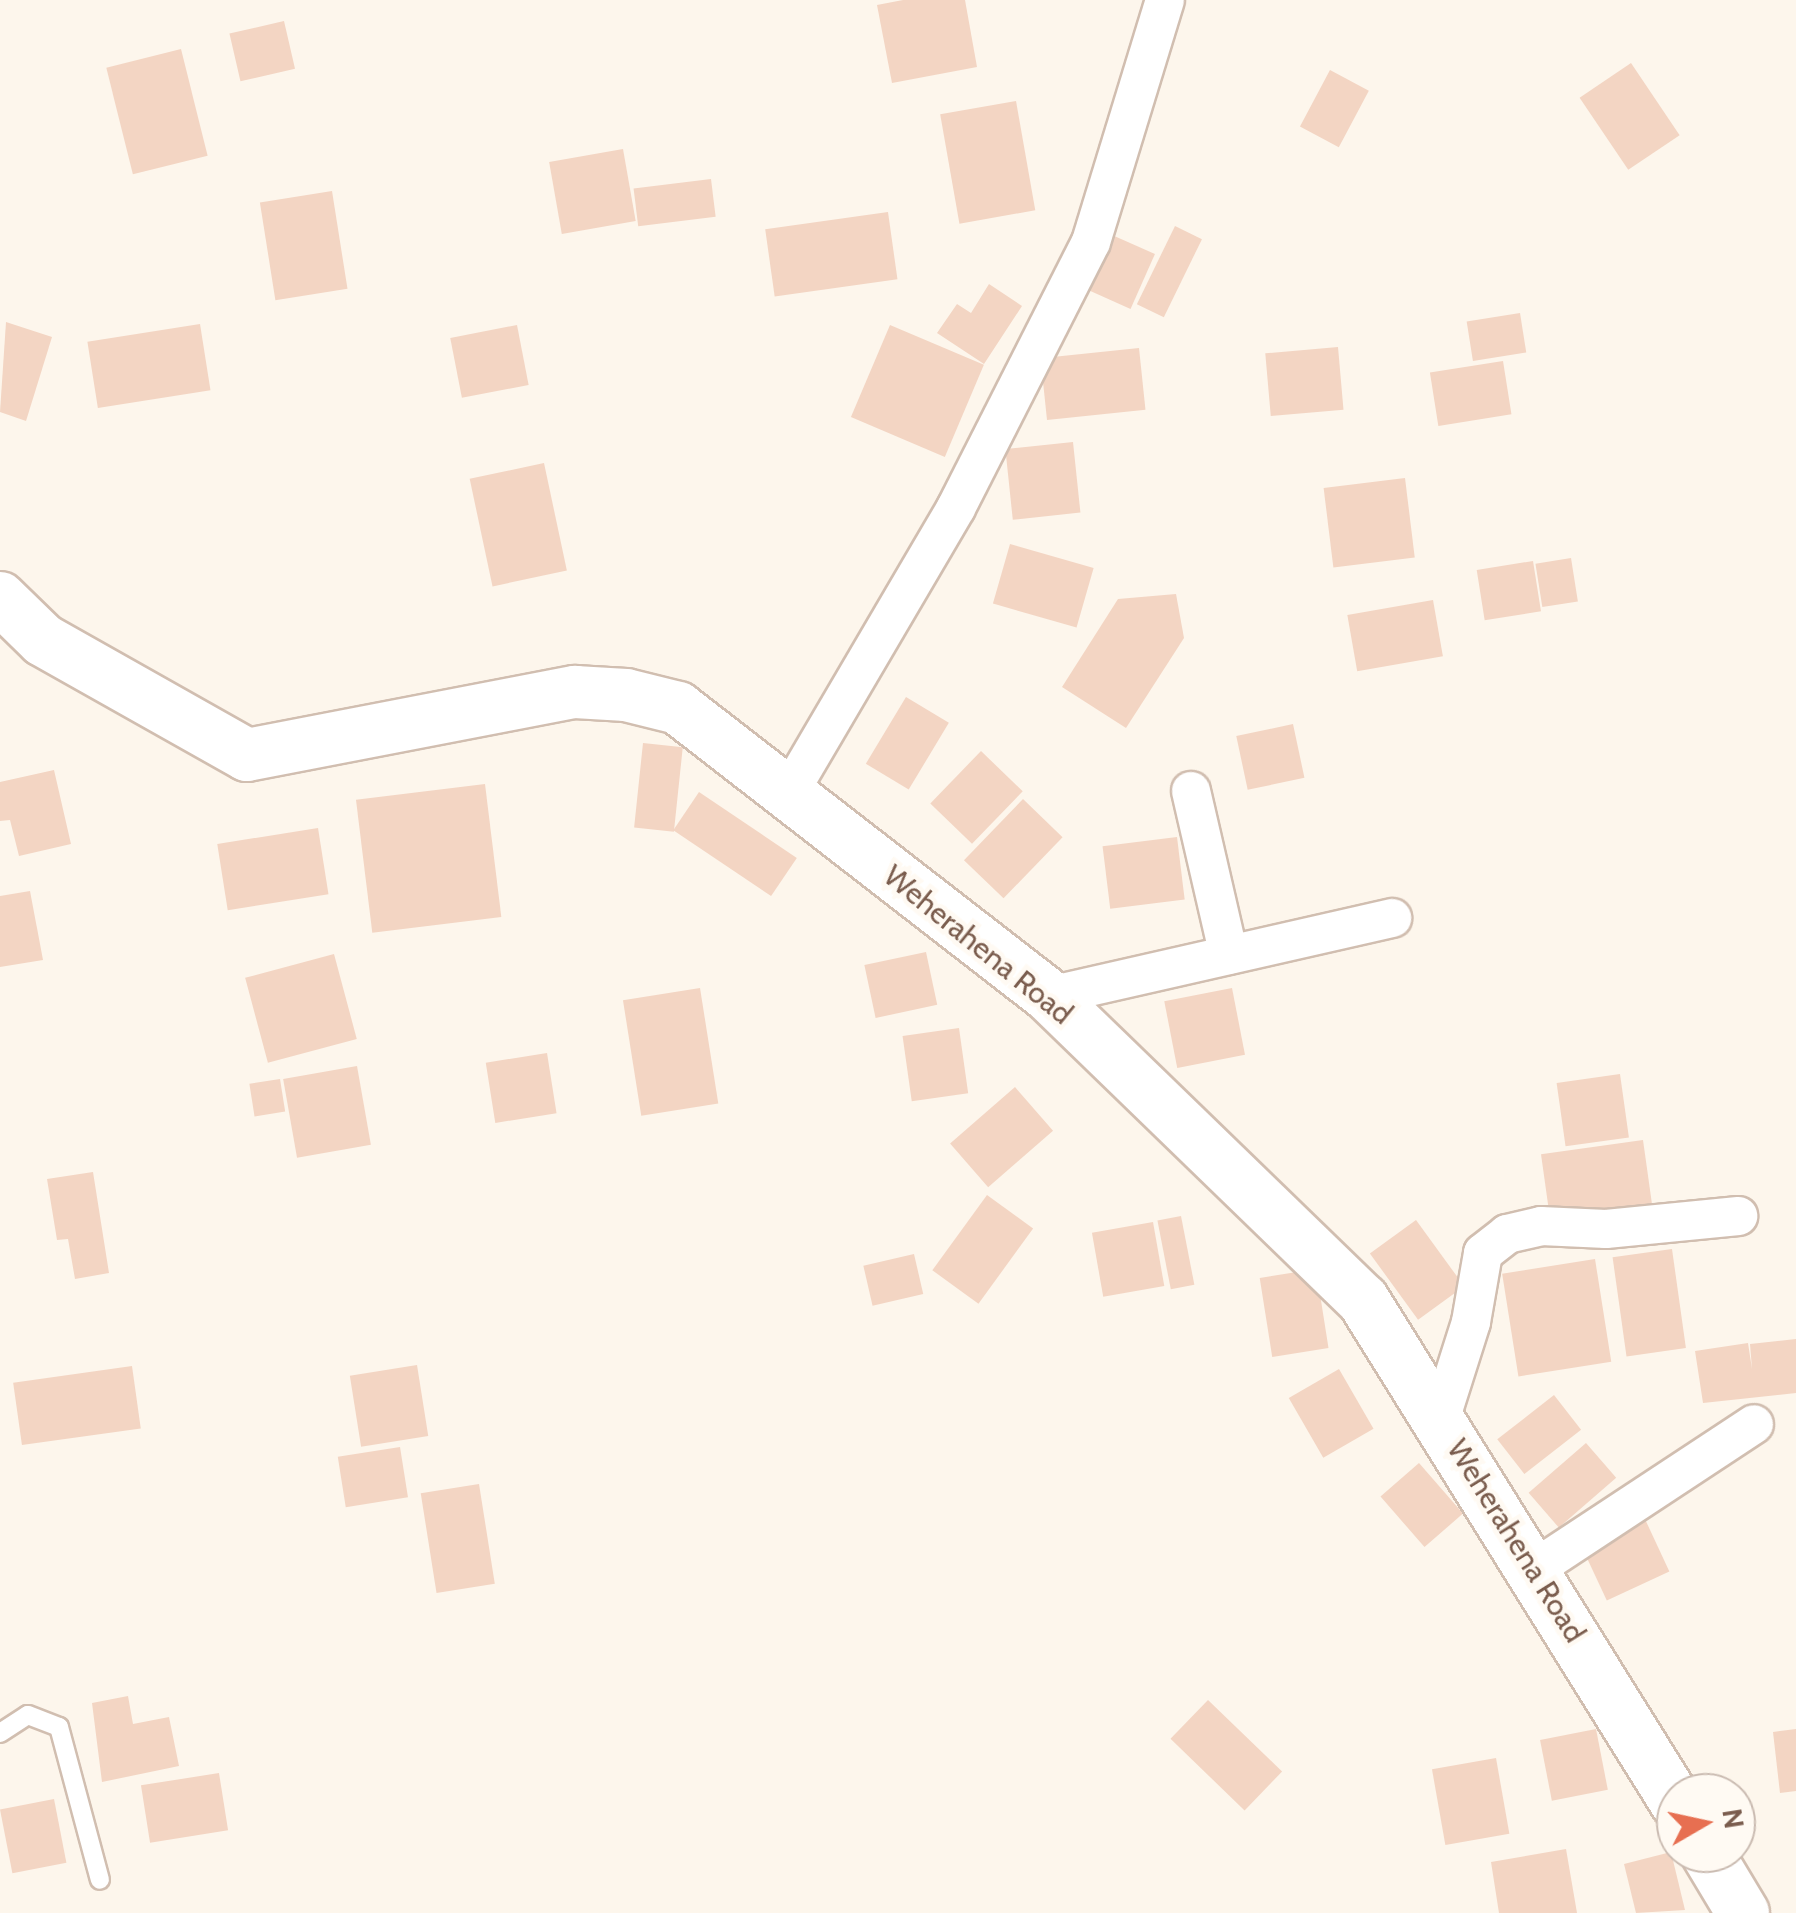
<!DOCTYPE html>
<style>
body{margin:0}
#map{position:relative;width:1796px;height:1913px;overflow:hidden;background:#fdf6ec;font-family:Cabin,sans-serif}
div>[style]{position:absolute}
.building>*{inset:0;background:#f3d5c3;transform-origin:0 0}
.roads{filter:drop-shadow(2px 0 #d1beb0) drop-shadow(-2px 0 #d1beb0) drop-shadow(0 2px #d1beb0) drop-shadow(0 -2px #d1beb0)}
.service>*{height:18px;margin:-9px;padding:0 9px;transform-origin:9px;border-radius:9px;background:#fff}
.minor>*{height:38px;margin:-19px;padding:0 19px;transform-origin:19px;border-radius:19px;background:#fff}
.secondary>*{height:52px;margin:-26px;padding:0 26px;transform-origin:26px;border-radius:26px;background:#fff}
span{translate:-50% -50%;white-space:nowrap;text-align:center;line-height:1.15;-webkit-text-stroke:9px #fffaf3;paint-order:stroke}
.street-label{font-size:30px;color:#7a5c4d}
.north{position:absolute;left:1656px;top:1773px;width:100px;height:100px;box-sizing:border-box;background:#fffaf3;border:2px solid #cabbb1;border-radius:50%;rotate:81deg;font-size:28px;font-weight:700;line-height:40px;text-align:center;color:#7a5c4d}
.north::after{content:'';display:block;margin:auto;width:35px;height:45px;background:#e76f51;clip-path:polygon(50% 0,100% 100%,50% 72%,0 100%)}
</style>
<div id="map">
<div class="building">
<div style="clip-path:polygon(903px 0,965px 0,977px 67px,892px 83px,877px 5px)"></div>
<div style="left:284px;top:21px;width:49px;height:56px;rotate:77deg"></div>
<div style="left:181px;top:49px;width:110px;height:77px;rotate:76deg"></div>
<div style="left:1631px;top:63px;width:87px;height:62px;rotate:56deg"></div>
<div style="left:1330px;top:70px;width:44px;height:64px;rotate:28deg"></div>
<div style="left:1016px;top:101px;width:111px;height:77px;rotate:80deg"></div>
<div style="left:623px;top:149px;width:73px;height:75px;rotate:80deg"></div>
<div style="left:711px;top:179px;width:38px;height:78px;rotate:83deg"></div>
<div style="left:332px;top:191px;width:99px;height:73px;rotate:81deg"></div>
<div style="left:888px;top:212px;width:68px;height:124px;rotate:82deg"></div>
<div style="left:1175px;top:226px;width:30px;height:87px;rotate:26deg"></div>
<div style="left:1112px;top:235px;width:47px;height:60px;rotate:24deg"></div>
<div style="clip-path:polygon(989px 284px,1022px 306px,984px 364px,937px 333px,957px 304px,971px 313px)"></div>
<div style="left:1520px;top:313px;width:40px;height:54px;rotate:81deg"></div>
<div style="clip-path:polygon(6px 322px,52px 337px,26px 421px,0 412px)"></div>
<div style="left:200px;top:324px;width:67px;height:114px;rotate:81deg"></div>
<div style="left:517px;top:325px;width:61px;height:68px;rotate:79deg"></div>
<div style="left:890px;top:325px;width:102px;height:100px;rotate:23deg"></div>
<div style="left:1338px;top:347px;width:63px;height:73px;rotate:85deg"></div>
<div style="left:1139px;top:348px;width:62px;height:99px;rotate:84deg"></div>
<div style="left:1503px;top:361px;width:54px;height:74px;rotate:81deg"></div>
<div style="left:1073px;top:442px;width:71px;height:68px;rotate:84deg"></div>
<div style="left:544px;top:463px;width:110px;height:76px;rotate:78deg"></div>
<div style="left:1405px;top:478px;width:80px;height:82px;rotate:83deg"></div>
<div style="left:1010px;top:544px;width:87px;height:62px;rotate:16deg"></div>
<div style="left:1571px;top:558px;width:44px;height:36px;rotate:81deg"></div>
<div style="left:1533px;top:561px;width:51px;height:57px;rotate:81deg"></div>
<div style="clip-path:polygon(1176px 594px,1184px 638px,1126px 728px,1062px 687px,1118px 599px)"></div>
<div style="left:1433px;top:600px;width:57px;height:87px;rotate:80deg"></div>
<div style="left:906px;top:697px;width:50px;height:78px;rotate:31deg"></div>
<div style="left:1293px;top:724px;width:55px;height:58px;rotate:78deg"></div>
<div style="left:643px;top:743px;width:40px;height:85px;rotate:6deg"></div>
<div style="left:981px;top:751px;width:58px;height:73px;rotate:44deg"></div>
<div style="clip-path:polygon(54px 770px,71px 844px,19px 856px,10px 820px,0 821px,0 782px)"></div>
<div style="left:485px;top:784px;width:134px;height:130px;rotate:83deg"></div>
<div style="left:699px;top:792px;width:118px;height:46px;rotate:34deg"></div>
<div style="left:1023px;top:799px;width:55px;height:85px;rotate:44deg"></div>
<div style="left:318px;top:828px;width:67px;height:102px;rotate:81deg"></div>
<div style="left:1177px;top:837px;width:63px;height:75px;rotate:83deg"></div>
<div style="clip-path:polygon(30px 891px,43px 960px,0 967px,0 896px)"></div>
<div style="left:926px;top:952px;width:54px;height:63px;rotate:78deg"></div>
<div style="left:334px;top:954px;width:88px;height:92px;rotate:75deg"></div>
<div style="left:700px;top:988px;width:117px;height:78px;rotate:81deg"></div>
<div style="left:1232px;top:988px;width:68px;height:69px;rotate:79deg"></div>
<div style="left:959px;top:1028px;width:66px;height:57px;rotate:82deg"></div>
<div style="left:547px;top:1053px;width:61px;height:62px;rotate:81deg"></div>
<div style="left:357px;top:1066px;width:80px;height:75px;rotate:80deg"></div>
<div style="left:1620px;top:1074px;width:64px;height:64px;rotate:82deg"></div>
<div style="left:280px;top:1079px;width:33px;height:31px;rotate:81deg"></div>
<div style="left:1015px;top:1087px;width:58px;height:86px;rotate:49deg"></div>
<div style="left:1643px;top:1140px;width:64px;height:103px;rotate:82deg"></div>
<div style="clip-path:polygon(93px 1172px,109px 1273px,75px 1279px,68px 1239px,57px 1240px,47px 1179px)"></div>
<div style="left:987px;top:1195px;width:57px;height:93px;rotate:36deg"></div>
<div style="left:1181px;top:1216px;width:70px;height:24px;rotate:79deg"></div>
<div style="left:1416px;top:1220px;width:82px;height:57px;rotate:54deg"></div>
<div style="left:1153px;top:1222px;width:65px;height:62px;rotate:80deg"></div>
<div style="left:1672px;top:1249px;width:100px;height:60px;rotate:82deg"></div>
<div style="left:914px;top:1254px;width:41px;height:52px;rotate:77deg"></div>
<div style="left:1595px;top:1259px;width:104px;height:94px;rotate:81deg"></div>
<div style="left:1316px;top:1269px;width:80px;height:57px;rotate:81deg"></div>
<div style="clip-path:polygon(1796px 1339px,1796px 1393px,1703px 1403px,1695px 1351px,1748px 1343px,1752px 1369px,1750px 1344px)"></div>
<div style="left:417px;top:1365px;width:72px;height:68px;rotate:81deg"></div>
<div style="left:132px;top:1366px;width:63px;height:120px;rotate:82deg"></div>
<div style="left:1339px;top:1369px;width:69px;height:58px;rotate:60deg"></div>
<div style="left:1554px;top:1395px;width:44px;height:72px;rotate:52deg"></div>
<div style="left:1586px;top:1443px;width:46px;height:76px;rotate:49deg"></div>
<div style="left:400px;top:1447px;width:51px;height:63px;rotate:81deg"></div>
<div style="left:1419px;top:1463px;width:67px;height:51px;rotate:49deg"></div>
<div style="left:479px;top:1484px;width:101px;height:59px;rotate:81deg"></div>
<div style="left:1644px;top:1517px;width:60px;height:69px;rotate:65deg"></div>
<div style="clip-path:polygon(128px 1696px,133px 1724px,169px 1717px,179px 1766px,102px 1782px,92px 1703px)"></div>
<div style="left:1208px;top:1700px;width:103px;height:54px;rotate:44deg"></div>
<div style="left:1596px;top:1729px;width:62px;height:57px;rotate:79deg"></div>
<div style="clip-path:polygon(1796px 1729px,1796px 1791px,1780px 1793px,1773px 1732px)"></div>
<div style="left:1496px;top:1758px;width:77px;height:65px;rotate:80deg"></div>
<div style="left:219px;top:1773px;width:58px;height:79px;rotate:81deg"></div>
<div style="left:54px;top:1799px;width:65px;height:55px;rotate:79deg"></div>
<div style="clip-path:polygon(1566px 1849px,1577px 1913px,1499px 1913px,1491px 1862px)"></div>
<div style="clip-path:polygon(1671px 1852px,1685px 1910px,1636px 1913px,1624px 1864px)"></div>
</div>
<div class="roads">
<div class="service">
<div style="left:0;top:1733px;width:33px;rotate:-33deg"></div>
<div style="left:28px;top:1715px;width:33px;rotate:21deg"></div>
<div style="left:59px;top:1727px;width:158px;rotate:75deg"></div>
</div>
<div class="minor">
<div style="left:1191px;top:791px;width:168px;rotate:77deg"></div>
<div style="left:787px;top:796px;width:334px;rotate:-59.6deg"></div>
<div style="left:956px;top:508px;width:298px;rotate:-63.1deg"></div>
<div style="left:1091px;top:242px;width:253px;rotate:-73deg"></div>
<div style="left:1049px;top:996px;width:352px;rotate:-12.8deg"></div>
<div style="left:1440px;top:1420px;width:103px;rotate:-72.4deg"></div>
<div style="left:1471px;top:1322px;width:70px;rotate:-80.1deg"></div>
<div style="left:1483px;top:1253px;width:31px;rotate:-38deg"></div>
<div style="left:1507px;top:1234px;width:35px;rotate:-13deg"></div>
<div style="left:1541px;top:1226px;width:65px;rotate:2.6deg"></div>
<div style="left:1606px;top:1229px;width:133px;rotate:-5.6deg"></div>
<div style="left:1536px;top:1568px;width:261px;rotate:-33.4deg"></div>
</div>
<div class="secondary">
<div style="left:0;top:598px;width:60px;rotate:44.3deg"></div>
<div style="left:43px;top:640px;width:234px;rotate:29.4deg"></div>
<div style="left:247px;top:755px;width:334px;rotate:-10.9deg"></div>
<div style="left:575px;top:692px;width:51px;rotate:3.4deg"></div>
<div style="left:626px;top:695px;width:54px;rotate:14deg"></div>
<div style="left:678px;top:708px;width:470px;rotate:37.8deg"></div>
<div style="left:1049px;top:996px;width:437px;rotate:44.1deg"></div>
<div style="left:1363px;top:1300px;width:592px;rotate:58.06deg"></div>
<div style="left:1707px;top:1853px;width:70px;rotate:59deg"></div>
</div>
</div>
<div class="street-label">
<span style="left:978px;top:945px;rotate:39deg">Weherahena Road</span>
<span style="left:1516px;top:1541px;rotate:58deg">Weherahena Road</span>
</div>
<div class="north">N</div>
</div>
